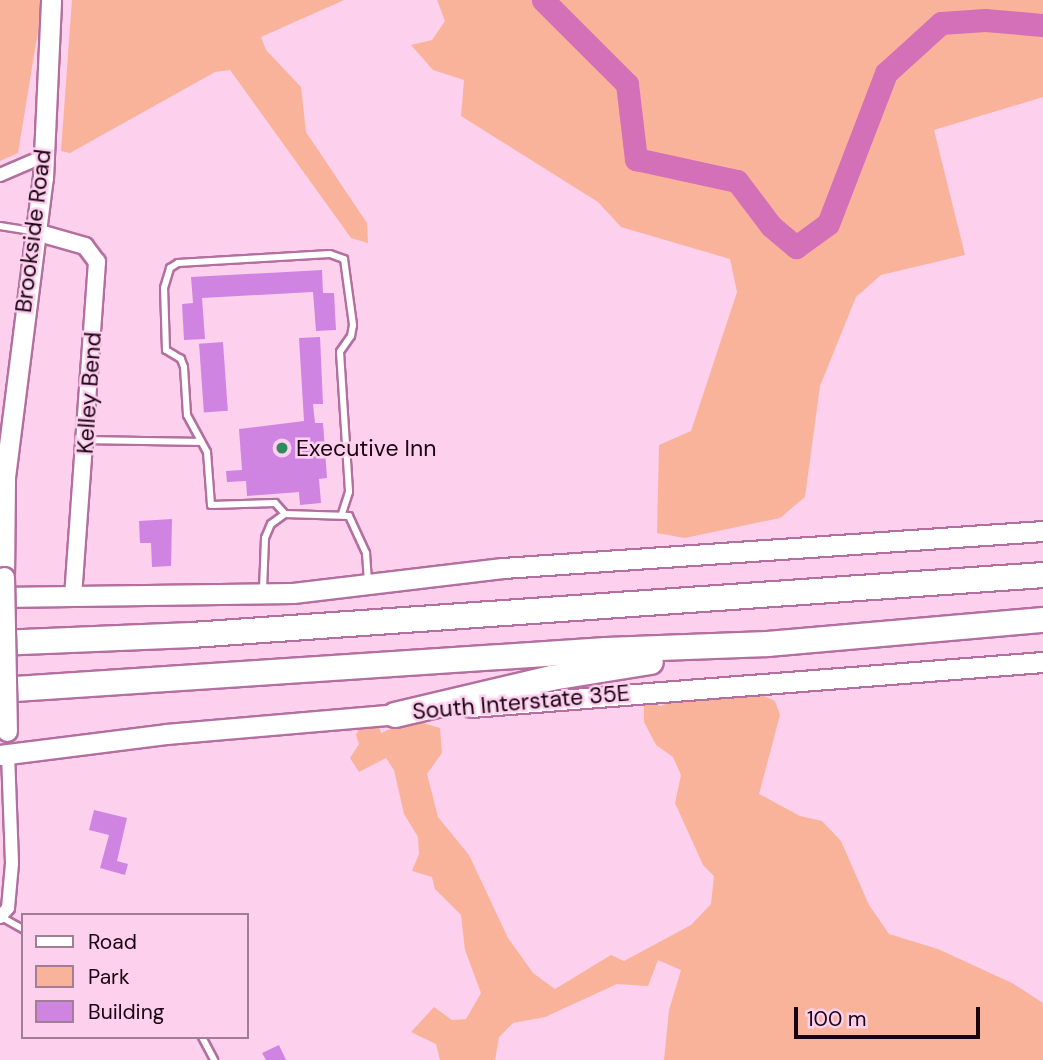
<!DOCTYPE html>
<style>
body{margin:0}
#map{position:relative;width:1043px;height:1060px;overflow:hidden;background:#fdd0ed;font-family:"DM Sans",sans-serif}
div>[style]{position:absolute}
.green>*{inset:0;background:#fab39b}
.river>*{height:23px;margin:-11.5px;padding:0 11.5px;transform-origin:11.5px;border-radius:11.5px;background:#d470b7}
.building>*{inset:0;background:#cf84e2;transform-origin:0 0}
.roads{filter:drop-shadow(2px 0 #b36f9e) drop-shadow(-2px 0 #b36f9e) drop-shadow(0 2px #b36f9e) drop-shadow(0 -2px #b36f9e)}
.service>*{height:6px;margin:-3px;padding:0 3px;transform-origin:3px;border-radius:3px;background:#fff}
.minor>*{height:12px;margin:-6px;padding:0 6px;transform-origin:6px;border-radius:6px;background:#fff}
.tertiary>*{height:16px;margin:-8px;padding:0 8px;transform-origin:8px;border-radius:8px;background:#fff}
.secondary>*{height:19px;margin:-9.5px;padding:0 9.5px;transform-origin:9.5px;border-radius:9.5px;background:#fff}
.motorway>*{height:24px;margin:-12px;padding:0 12px;transform-origin:12px;border-radius:12px;background:#fff}
.bridges{filter:drop-shadow(2px 0 #b36f9e) drop-shadow(-2px 0 #b36f9e) drop-shadow(0 2px #b36f9e) drop-shadow(0 -2px #b36f9e)}
.secondary-bridge>*{height:19px;margin:-9.5px;padding:0 9.5px;transform-origin:9.5px;border-radius:9.5px;background:#fff}
.dots>*{width:19px;height:19px;translate:-50% -50%;box-sizing:border-box;border:4px solid #fdd0ed;border-radius:50%}
span{translate:-50% -50%;white-space:nowrap;text-align:center;line-height:1.15;-webkit-text-stroke:5px #fdd0ed;paint-order:stroke}
.street-label{font-size:23px;color:#190313}
.poi-label{font-size:23px;color:#190313}
.left{translate:0 -50%;text-align:left}
.legend{position:absolute;left:21px;top:913px;width:228px;height:126px;box-sizing:border-box;background:#fdd0ed;border:2px solid #a27e96;margin:0;padding:9px 12px;list-style:none;font-size:21px;color:#190313}
.legend li{display:flex;align-items:center;gap:14px;height:35px}
.legend b{width:35px;border:2px solid #a27e96}
.scale{position:absolute;left:794px;top:1007px;width:186px;height:32px;box-sizing:border-box;border:4px solid #190313;border-top:0;padding-left:9px;font-size:21px;line-height:24px;white-space:nowrap;color:#190313;-webkit-text-stroke:5px #fdd0ed;paint-order:stroke}
</style>
<div id="map">
<div class="green">
<div style="clip-path:polygon(0 0,43px 0,18px 153px,0 161px)"></div>
<div style="clip-path:polygon(72px 0,344px 0,261px 37px,266px 50px,301px 87px,306px 132px,367px 223px,368px 243px,351px 238px,230px 70px,215px 72px,70px 153px,61px 151px)"></div>
<div style="clip-path:polygon(437px 0,1043px 0,1043px 97px,934px 130px,965px 255px,881px 275px,856px 297px,820px 386px,805px 497px,780px 518px,685px 538px,657px 533px,659px 445px,691px 431px,737px 292px,730px 259px,621px 227px,598px 202px,461px 116px,464px 80px,433px 70px,411px 45px,432px 40px,445px 21px)"></div>
<div style="clip-path:polygon(762px 695px,775px 701px,780px 715px,759px 794px,800px 816px,822px 821px,841px 841px,869px 905px,889px 934px,938px 949px,1012px 983px,1043px 1003px,1043px 1060px,664px 1060px,669px 1010px,681px 970px,658px 960px,648px 986px,617px 984px,545px 1017px,513px 1023px,499px 1037px,495px 1060px,440px 1060px,436px 1044px,411px 1032px,434px 1007px,452px 1020px,466px 1019px,481px 993px,465px 950px,461px 915px,435px 889px,432px 877px,412px 871px,419px 854px,418px 837px,404px 814px,394px 770px,386px 758px,359px 772px,350px 758px,359px 744px,356px 735px,362px 723px,378px 723px,381px 733px,413px 720px,440px 728px,442px 753px,427px 774px,438px 817px,469px 855px,508px 938px,533px 973px,555px 989px,611px 955px,624px 961px,691px 925px,711px 904px,714px 876px,703px 865px,675px 803px,681px 775px,673px 757px,656px 745px,644px 722px,644px 702px,661px 706px,679px 698px)"></div>
</div>
<div class="river">
<div style="left:543px;top:0;width:119px;rotate:45deg"></div>
<div style="left:627px;top:84px;width:76px;rotate:83.2deg"></div>
<div style="left:636px;top:159px;width:103px;rotate:12.3deg"></div>
<div style="left:737px;top:181px;width:56px;rotate:52.9deg"></div>
<div style="left:771px;top:226px;width:33px;rotate:40deg"></div>
<div style="left:796px;top:247px;width:39px;rotate:-36deg"></div>
<div style="left:828px;top:224px;width:162px;rotate:-69deg"></div>
<div style="left:886px;top:73px;width:74px;rotate:-42.3deg"></div>
<div style="left:941px;top:23px;width:44px;rotate:-3.9deg"></div>
<div style="left:985px;top:20px;width:58px;rotate:4.9deg"></div>
</div>
<div class="building">
<div style="clip-path:polygon(322px 270px,323px 293px,334px 293px,336px 330px,316px 331px,313px 292px,202px 298px,205px 339px,184px 340px,182px 304px,193px 303px,191px 277px)"></div>
<div style="clip-path:polygon(320px 337px,323px 404px,313px 404px,315px 423px,323px 423px,327px 478px,319px 479px,321px 503px,300px 505px,299px 492px,247px 496px,246px 481px,227px 482px,226px 471px,242px 470px,239px 429px,304px 421px,299px 338px)"></div>
<div style="left:223px;top:342px;width:69px;height:24px;rotate:86deg"></div>
<div style="clip-path:polygon(172px 519px,171px 566px,152px 567px,151px 543px,140px 543px,139px 521px)"></div>
<div style="clip-path:polygon(94px 810px,127px 818px,117px 861px,128px 864px,125px 875px,100px 868px,109px 835px,89px 830px)"></div>
<div style="clip-path:polygon(279px 1045px,286px 1060px,266px 1060px,262px 1053px)"></div>
</div>
<div class="roads">
<div class="service">
<div style="left:0;top:226px;width:33px;rotate:9deg"></div>
<div style="left:86px;top:440px;width:115px;rotate:1deg"></div>
<div style="left:285px;top:514px;width:15px;rotate:-132deg"></div>
<div style="left:275px;top:503px;width:64px;rotate:178.2deg"></div>
<div style="left:211px;top:505px;width:53px;rotate:-94.3deg"></div>
<div style="left:207px;top:452px;width:42px;rotate:-118.4deg"></div>
<div style="left:187px;top:415px;width:48px;rotate:-93.6deg"></div>
<div style="left:184px;top:367px;width:9px;rotate:-111deg"></div>
<div style="left:181px;top:359px;width:17px;rotate:-149deg"></div>
<div style="left:166px;top:350px;width:62px;rotate:-91.8deg"></div>
<div style="left:164px;top:288px;width:21px;rotate:-73deg"></div>
<div style="left:170px;top:268px;width:9px;rotate:-32deg"></div>
<div style="left:178px;top:263px;width:152px;rotate:-3.4deg"></div>
<div style="left:330px;top:254px;width:15px;rotate:20deg"></div>
<div style="left:344px;top:259px;width:67px;rotate:82.2deg"></div>
<div style="left:353px;top:325px;width:11px;rotate:100deg"></div>
<div style="left:351px;top:336px;width:19px;rotate:125deg"></div>
<div style="left:340px;top:352px;width:140px;rotate:86.3deg"></div>
<div style="left:349px;top:492px;width:23px;rotate:108deg"></div>
<div style="left:263px;top:590px;width:52px;rotate:-87.8deg"></div>
<div style="left:265px;top:538px;width:15px;rotate:-67deg"></div>
<div style="left:271px;top:524px;width:17px;rotate:-36deg"></div>
<div style="left:285px;top:514px;width:64px;rotate:1.8deg"></div>
<div style="left:349px;top:516px;width:41px;rotate:65.3deg"></div>
<div style="left:366px;top:553px;width:29px;rotate:86deg"></div>
<div style="left:3px;top:918px;width:23px;rotate:29deg"></div>
<div style="left:202px;top:1037px;width:26px;rotate:62deg"></div>
</div>
<div class="minor">
<div style="left:0;top:175px;width:48px;rotate:-23.4deg"></div>
<div style="left:0;top:917px;width:12px;rotate:-48deg"></div>
<div style="left:8px;top:908px;width:45px;rotate:-84.9deg"></div>
<div style="left:12px;top:863px;width:108px;rotate:-92.1deg"></div>
</div>
<div class="tertiary">
<div style="left:36px;top:232px;width:51px;rotate:15.9deg"></div>
<div style="left:85px;top:246px;width:20px;rotate:53deg"></div>
<div style="left:97px;top:262px;width:335px;rotate:94.1deg"></div>
</div>
<div class="secondary">
<div style="left:4px;top:577px;width:100px;rotate:-89.4deg"></div>
<div style="left:5px;top:477px;width:301px;rotate:-82.8deg"></div>
<div style="left:43px;top:178px;width:178px;rotate:-87.4deg"></div>
<div style="left:0;top:597px;width:293px;rotate:-0.8deg"></div>
<div style="left:293px;top:593px;width:211px;rotate:-6.8deg"></div>
<div style="left:503px;top:568px;width:541px;rotate:-3.92deg"></div>
<div style="left:471px;top:707px;width:574px;rotate:-4.5deg"></div>
<div style="left:0;top:755px;width:167px;rotate:-7.2deg"></div>
<div style="left:166px;top:734px;width:245px;rotate:-4.9deg"></div>
</div>
<div class="motorway">
<div style="left:0;top:643px;width:192px;rotate:-2.4deg"></div>
<div style="left:192px;top:635px;width:853px;rotate:-4.03deg"></div>
<div style="left:0;top:690px;width:607px;rotate:-3.78deg"></div>
<div style="left:606px;top:650px;width:162px;rotate:-2.1deg"></div>
<div style="left:768px;top:644px;width:276px;rotate:-5deg"></div>
<div style="left:395px;top:715px;width:161px;rotate:-13.3deg"></div>
<div style="left:552px;top:678px;width:100px;rotate:-9.2deg"></div>
</div>
</div>
<div class="bridges">
<div class="secondary-bridge">
<div style="left:4px;top:577px;width:154px;rotate:88.9deg"></div>
</div>
</div>
<div class="dots">
<div style="left:282px;top:448px;background:#308a60"></div>
</div>
<div class="street-label">
<span style="left:33px;top:231px;rotate:-83deg">Brookside Road</span>
<span style="left:89px;top:393px;rotate:-86deg">Kelley Bend</span>
<span style="left:521px;top:702px;rotate:-5deg">South Interstate 35E</span>
</div>
<div class="poi-label">
<span class="left" style="left:296px;top:448px">Executive Inn</span>
</div>
<ul class="legend">
<li><b style="height:9px;background:#fff"></b>Road</li>
<li><b style="height:19px;background:#fab39b"></b>Park</li>
<li><b style="height:19px;background:#cf84e2"></b>Building</li>
</ul>
<div class="scale">100 m</div>
</div>
